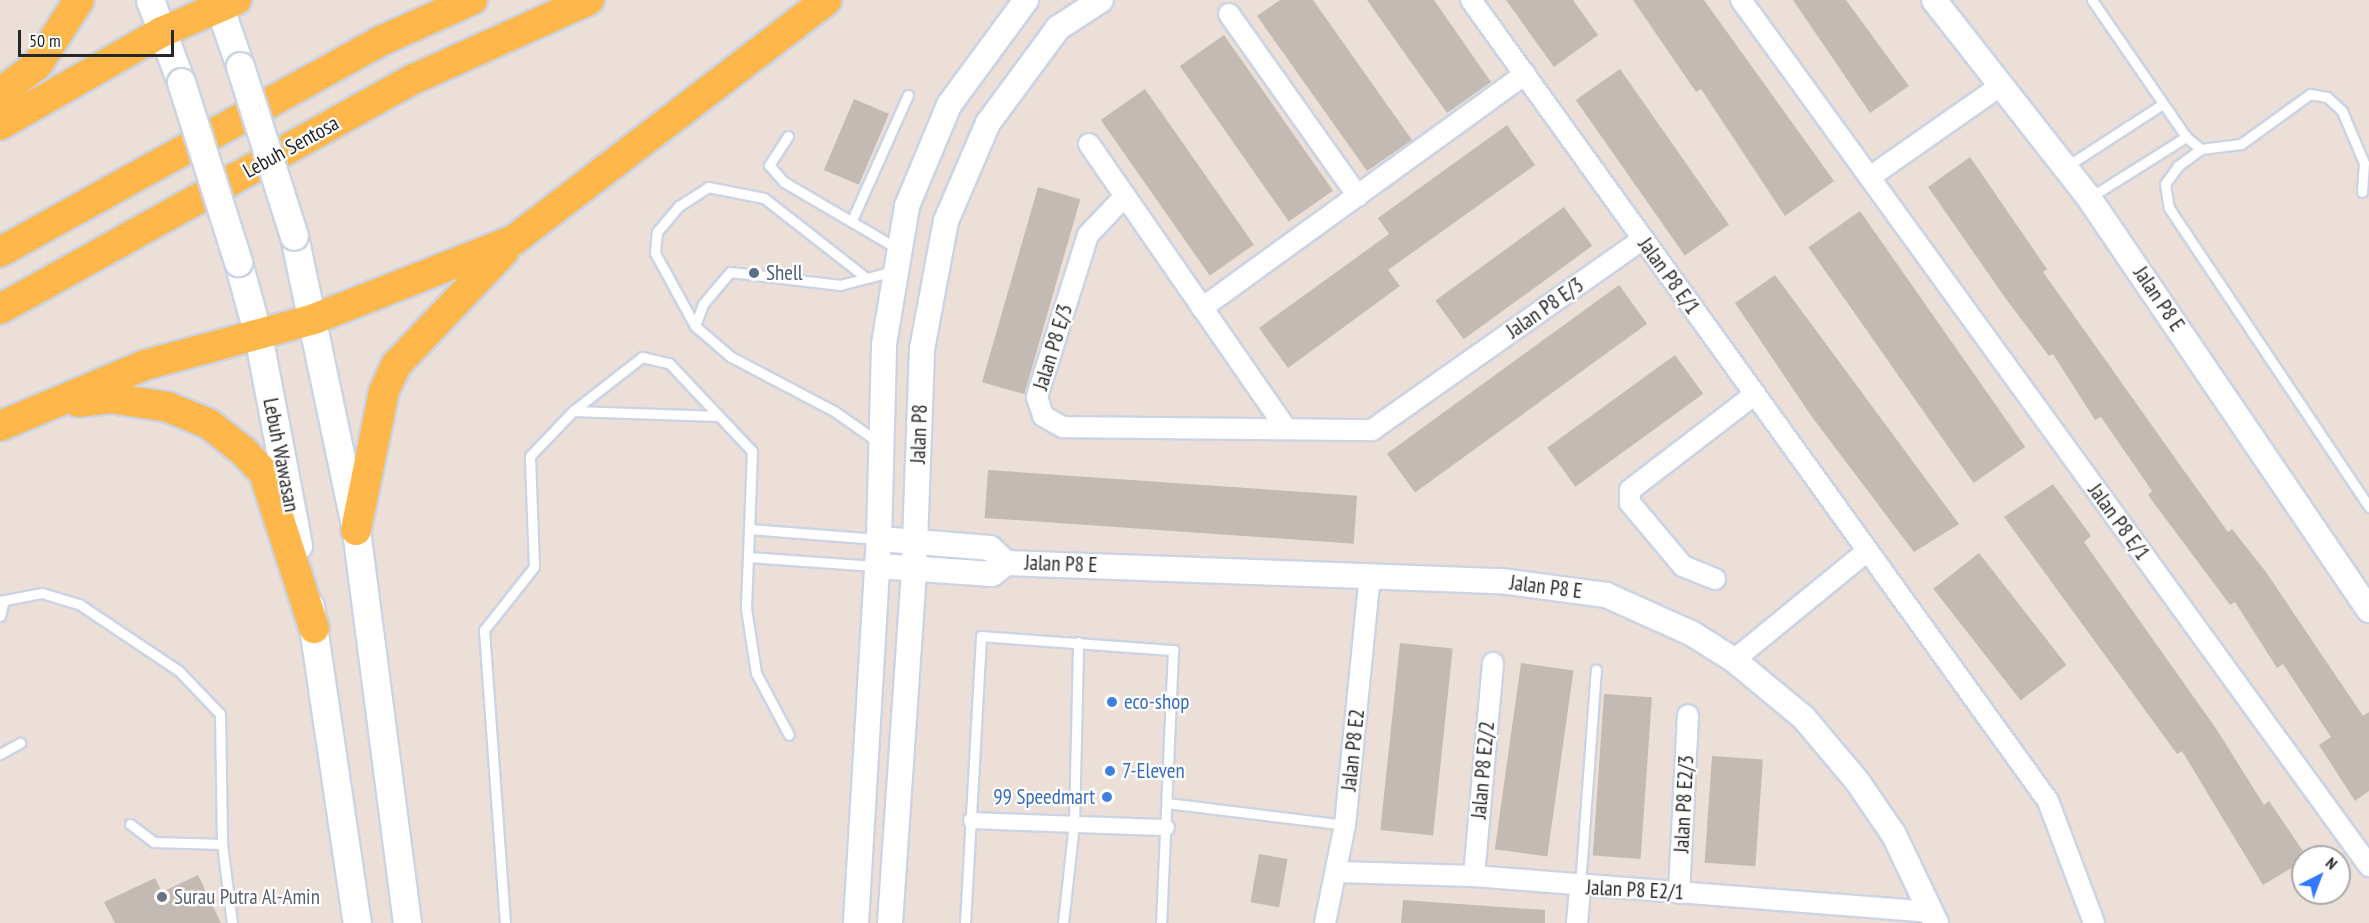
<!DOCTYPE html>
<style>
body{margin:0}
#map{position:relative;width:2369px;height:923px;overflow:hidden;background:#ecdfd7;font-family:"PT Sans Narrow",sans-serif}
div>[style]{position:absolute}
.building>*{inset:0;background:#c3bbb3;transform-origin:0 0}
.roads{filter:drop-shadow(2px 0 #ccd4e3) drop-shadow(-2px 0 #ccd4e3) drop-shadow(0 2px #ccd4e3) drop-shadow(0 -2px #ccd4e3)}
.service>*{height:9px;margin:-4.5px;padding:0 4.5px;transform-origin:4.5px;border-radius:4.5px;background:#fff}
.pedestrian>*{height:15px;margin:-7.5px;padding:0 7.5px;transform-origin:7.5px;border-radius:7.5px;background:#fff}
.minor>*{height:20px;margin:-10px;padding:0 10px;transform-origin:10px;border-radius:10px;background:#fff}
.tertiary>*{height:24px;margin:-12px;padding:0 12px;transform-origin:12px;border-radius:12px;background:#fff}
.secondary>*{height:27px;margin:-13.5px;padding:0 13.5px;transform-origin:13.5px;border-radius:13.5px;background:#fff}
.primary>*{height:30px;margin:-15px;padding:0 15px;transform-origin:15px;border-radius:15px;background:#feb74a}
.bridges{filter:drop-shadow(2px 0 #ccd4e3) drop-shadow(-2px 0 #ccd4e3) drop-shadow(0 2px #ccd4e3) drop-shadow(0 -2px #ccd4e3)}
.secondary-bridge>*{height:27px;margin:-13.5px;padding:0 13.5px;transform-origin:13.5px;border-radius:13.5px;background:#fff}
.dots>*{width:16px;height:16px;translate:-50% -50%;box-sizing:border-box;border:3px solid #fff;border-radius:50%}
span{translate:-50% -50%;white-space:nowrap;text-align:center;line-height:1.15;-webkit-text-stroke:4.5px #fff;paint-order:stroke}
.street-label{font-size:21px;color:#272727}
.service-label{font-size:21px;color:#4e5e75}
.left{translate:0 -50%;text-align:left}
.shop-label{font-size:21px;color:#366cbe}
.right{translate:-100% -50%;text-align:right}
.worship-label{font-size:21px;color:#5b616d}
.north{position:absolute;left:2291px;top:845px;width:60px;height:60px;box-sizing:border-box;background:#fff;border:2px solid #a9a9a9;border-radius:50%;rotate:42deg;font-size:16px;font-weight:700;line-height:24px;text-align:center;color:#272727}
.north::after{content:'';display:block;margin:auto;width:21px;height:27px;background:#3178ff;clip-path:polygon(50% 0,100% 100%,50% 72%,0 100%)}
.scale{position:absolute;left:18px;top:30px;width:156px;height:27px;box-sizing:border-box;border:3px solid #272727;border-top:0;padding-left:8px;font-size:18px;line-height:21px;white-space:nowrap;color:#272727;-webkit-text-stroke:4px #fff;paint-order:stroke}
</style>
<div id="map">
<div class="building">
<div style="clip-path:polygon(1280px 0,1313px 0,1412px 140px,1367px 171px,1257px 16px)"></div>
<div style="clip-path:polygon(1367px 0,1434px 0,1491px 82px,1447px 113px)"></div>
<div style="clip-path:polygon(1506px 0,1573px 0,1598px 35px,1554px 67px)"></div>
<div style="clip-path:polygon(1633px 0,1704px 0,1834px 181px,1785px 216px,1701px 89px,1696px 92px)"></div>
<div style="clip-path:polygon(1793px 0,1846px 0,1909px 86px,1870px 113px)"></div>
<div style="left:1224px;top:35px;width:190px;height:54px;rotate:55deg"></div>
<div style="left:1620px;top:69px;width:190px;height:54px;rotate:55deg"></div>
<div style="left:1145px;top:89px;width:190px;height:54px;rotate:55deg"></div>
<div style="left:854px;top:99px;width:38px;height:77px;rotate:23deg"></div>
<div style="clip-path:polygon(1507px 125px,1535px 165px,1388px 270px,1400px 286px,1288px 368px,1259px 328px,1389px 234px,1378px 218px)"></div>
<div style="clip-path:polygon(1970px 157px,2047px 269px,2043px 272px,2175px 458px,2228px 532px,2232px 529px,2266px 572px,2363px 716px,2369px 712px,2369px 791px,2355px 801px,2319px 745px,2331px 737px,2283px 664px,2277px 668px,2235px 602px,2230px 605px,2148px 495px,2152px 491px,2101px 417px,2095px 420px,2053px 354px,2049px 356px,2006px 299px,1928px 187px)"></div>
<div style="left:1038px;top:187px;width:44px;height:203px;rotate:16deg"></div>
<div style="left:1564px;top:207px;width:48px;height:159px;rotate:54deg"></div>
<div style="left:1860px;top:211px;width:288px;height:63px;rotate:55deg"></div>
<div style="clip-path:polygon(1775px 275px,1959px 524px,1914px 552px,1812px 417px,1735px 303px)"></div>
<div style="left:1619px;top:285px;width:48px;height:287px;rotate:54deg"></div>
<div style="left:1675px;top:355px;width:48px;height:158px;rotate:54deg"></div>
<div style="left:988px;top:470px;width:370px;height:48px;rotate:4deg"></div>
<div style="clip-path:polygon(2053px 484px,2091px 536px,2084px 542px,2217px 730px,2264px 805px,2269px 801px,2307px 857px,2303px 861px,2263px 885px,2182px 751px,2177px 754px,2004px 517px)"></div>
<div style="left:1979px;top:553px;width:142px;height:58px;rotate:52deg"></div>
<div style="left:1400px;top:643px;width:53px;height:188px;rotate:6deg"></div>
<div style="left:1521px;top:663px;width:53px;height:188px;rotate:8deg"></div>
<div style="left:1604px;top:694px;width:48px;height:162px;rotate:4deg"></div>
<div style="left:1712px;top:756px;width:51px;height:107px;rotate:4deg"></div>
<div style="left:1259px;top:854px;width:29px;height:49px;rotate:10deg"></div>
<div style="clip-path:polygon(198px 875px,221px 923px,115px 923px,104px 902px,155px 878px,162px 892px)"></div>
<div style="clip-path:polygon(1403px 900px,1545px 910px,1545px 923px,1401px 923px)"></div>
</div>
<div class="roads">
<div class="service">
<div style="left:2092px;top:0;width:166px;rotate:55.5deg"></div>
<div style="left:2186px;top:137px;width:19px;rotate:39deg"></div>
<div style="left:2201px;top:149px;width:40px;rotate:-7.1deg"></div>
<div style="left:2241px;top:144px;width:85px;rotate:-35.9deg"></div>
<div style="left:2310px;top:94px;width:17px;rotate:10deg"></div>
<div style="left:2327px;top:97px;width:21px;rotate:43deg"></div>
<div style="left:2342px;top:111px;width:56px;rotate:67.1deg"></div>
<div style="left:2364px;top:163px;width:29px;rotate:94deg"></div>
<div style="left:788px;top:136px;width:35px;rotate:123deg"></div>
<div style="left:769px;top:165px;width:23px;rotate:49deg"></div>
<div style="left:784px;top:182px;width:132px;rotate:30.4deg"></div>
<div style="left:2201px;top:149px;width:29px;rotate:144deg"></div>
<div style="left:2178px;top:166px;width:22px;rotate:126deg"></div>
<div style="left:2165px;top:184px;width:24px;rotate:81deg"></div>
<div style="left:2169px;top:208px;width:360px;rotate:56.2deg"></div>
<div style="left:2067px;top:166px;width:114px;rotate:-32.9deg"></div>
<div style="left:2089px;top:198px;width:115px;rotate:-32.2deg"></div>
<div style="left:852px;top:220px;width:137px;rotate:-65.9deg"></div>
<div style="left:695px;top:326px;width:83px;rotate:-118.7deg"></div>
<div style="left:655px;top:253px;width:21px;rotate:-85deg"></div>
<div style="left:657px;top:232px;width:34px;rotate:-50deg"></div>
<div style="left:679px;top:206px;width:35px;rotate:-33deg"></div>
<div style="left:708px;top:187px;width:57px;rotate:11.1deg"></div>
<div style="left:764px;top:198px;width:127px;rotate:38deg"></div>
<div style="left:573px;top:411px;width:145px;rotate:2deg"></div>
<div style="left:878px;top:442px;width:54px;rotate:-144.8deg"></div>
<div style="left:834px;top:411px;width:116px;rotate:-152.3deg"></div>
<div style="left:731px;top:357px;width:48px;rotate:-139.3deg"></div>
<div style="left:695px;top:326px;width:23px;rotate:-70deg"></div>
<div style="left:703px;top:304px;width:42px;rotate:-49.8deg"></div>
<div style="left:730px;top:272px;width:111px;rotate:6.7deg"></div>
<div style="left:840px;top:285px;width:56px;rotate:-14.5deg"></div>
<div style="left:749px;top:529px;width:129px;rotate:4.4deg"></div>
<div style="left:748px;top:557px;width:127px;rotate:4.1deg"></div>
<div style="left:0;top:601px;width:43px;rotate:-10.8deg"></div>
<div style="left:42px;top:593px;width:39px;rotate:17deg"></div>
<div style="left:79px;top:604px;width:120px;rotate:33.8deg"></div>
<div style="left:179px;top:671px;width:59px;rotate:46.4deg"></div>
<div style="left:220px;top:714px;width:130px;rotate:89.1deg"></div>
<div style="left:222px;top:844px;width:80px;rotate:82.8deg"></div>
<div style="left:0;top:616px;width:16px;rotate:-76deg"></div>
<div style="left:0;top:754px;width:23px;rotate:-29deg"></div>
<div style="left:1167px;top:803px;width:179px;rotate:7deg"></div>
<div style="left:130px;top:824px;width:30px;rotate:37deg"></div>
<div style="left:154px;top:842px;width:68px;rotate:1.7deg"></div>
<div style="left:1580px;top:886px;width:217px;rotate:-85.8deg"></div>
<div style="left:505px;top:923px;width:294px;rotate:-94.1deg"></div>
<div style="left:484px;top:630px;width:80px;rotate:-51.6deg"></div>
<div style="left:534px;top:567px;width:111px;rotate:-92.1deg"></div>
<div style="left:530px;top:456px;width:62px;rotate:-46.3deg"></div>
<div style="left:573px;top:411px;width:88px;rotate:-38deg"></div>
<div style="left:642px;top:357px;width:28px;rotate:13deg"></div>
<div style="left:669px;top:363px;width:121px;rotate:46.7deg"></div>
<div style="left:752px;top:451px;width:157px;rotate:92.2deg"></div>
<div style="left:746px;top:608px;width:66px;rotate:81.3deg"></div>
<div style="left:756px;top:673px;width:70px;rotate:62deg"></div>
<div style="left:965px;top:923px;width:287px;rotate:-86.8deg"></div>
<div style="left:981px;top:636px;width:193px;rotate:4.2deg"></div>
<div style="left:1173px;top:650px;width:273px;rotate:92.5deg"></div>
<div style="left:1063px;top:923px;width:100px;rotate:-83.7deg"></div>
<div style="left:1074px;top:824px;width:182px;rotate:-88.7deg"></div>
</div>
<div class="pedestrian">
<div style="left:971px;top:820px;width:195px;rotate:2.1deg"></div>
</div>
<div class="minor">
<div style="left:1471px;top:0;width:987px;rotate:54.23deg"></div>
<div style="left:2048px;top:801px;width:130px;rotate:69.3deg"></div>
<div style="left:1741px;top:0;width:1070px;rotate:54.05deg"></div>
<div style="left:1229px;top:14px;width:223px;rotate:54.7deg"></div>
<div style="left:1089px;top:144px;width:343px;rotate:55.3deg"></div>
<div style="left:1870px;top:177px;width:159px;rotate:-35deg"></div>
<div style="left:1125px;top:196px;width:54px;rotate:133.5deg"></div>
<div style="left:1088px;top:235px;width:170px;rotate:107.5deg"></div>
<div style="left:1037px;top:397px;width:20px;rotate:72deg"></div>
<div style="left:1043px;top:416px;width:23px;rotate:29deg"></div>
<div style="left:1063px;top:427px;width:309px;rotate:0.6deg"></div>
<div style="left:1372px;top:430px;width:332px;rotate:-35.2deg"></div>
<div style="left:1202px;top:308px;width:399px;rotate:-35.9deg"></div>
<div style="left:1715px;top:579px;width:35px;rotate:-158deg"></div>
<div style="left:1683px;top:566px;width:82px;rotate:-130.1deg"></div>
<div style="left:1630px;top:503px;width:13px;rotate:-90deg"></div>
<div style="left:1630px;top:490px;width:158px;rotate:-37.5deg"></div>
<div style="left:1734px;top:660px;width:172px;rotate:-39.3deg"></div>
<div style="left:1338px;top:872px;width:136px;rotate:1.7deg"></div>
<div style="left:1474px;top:876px;width:459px;rotate:4.5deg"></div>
<div style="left:1474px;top:876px;width:214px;rotate:-84.9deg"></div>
<div style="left:1679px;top:893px;width:178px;rotate:-87.1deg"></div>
<div style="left:1325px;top:923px;width:100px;rotate:-78.5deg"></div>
<div style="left:1345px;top:825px;width:251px;rotate:-84.3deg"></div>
<div style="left:1577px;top:923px;width:36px;rotate:-85deg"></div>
</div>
<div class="tertiary">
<div style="left:1934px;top:0;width:251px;rotate:51.9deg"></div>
<div style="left:2089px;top:198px;width:498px;rotate:55.8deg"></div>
<div style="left:879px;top:539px;width:111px;rotate:4.6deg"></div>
<div style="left:990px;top:548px;width:22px;rotate:43deg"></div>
<div style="left:1006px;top:563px;width:495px;rotate:2.1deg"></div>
<div style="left:1501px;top:581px;width:106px;rotate:7.6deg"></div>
<div style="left:1606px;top:595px;width:93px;rotate:24.1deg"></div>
<div style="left:1691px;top:633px;width:51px;rotate:32.1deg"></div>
<div style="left:1734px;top:660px;width:91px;rotate:39.6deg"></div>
<div style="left:1804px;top:718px;width:82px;rotate:49.9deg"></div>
<div style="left:1857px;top:781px;width:65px;rotate:55.6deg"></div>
<div style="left:1894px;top:835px;width:98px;rotate:64.5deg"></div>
<div style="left:878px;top:566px;width:114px;rotate:4deg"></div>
<div style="left:992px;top:574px;width:18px;rotate:-38deg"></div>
<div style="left:856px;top:923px;width:385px;rotate:-86.6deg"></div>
<div style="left:879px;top:539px;width:195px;rotate:-88.5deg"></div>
<div style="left:884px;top:344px;width:140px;rotate:-80.5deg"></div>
<div style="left:907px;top:206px;width:109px;rotate:-67.4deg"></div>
<div style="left:949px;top:105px;width:130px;rotate:-53.7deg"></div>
<div style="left:890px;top:923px;width:355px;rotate:-86.1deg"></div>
<div style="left:914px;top:569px;width:220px;rotate:-87.9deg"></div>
<div style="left:922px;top:349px;width:130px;rotate:-79.4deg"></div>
<div style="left:946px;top:221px;width:107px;rotate:-66.8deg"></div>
<div style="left:988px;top:123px;width:118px;rotate:-53.6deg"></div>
<div style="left:1058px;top:28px;width:51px;rotate:-33.1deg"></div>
</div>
<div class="secondary">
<div style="left:150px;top:0;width:88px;rotate:69.3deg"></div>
<div style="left:217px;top:0;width:70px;rotate:70.8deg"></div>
<div style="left:294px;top:236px;width:300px;rotate:78.1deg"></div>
<div style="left:356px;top:530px;width:396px;rotate:82.6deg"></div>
<div style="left:238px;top:262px;width:76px;rotate:74.7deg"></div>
<div style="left:258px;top:335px;width:214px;rotate:79.2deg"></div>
<div style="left:310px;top:606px;width:320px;rotate:81.6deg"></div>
</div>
<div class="primary">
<div style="left:0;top:93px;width:46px;rotate:-37.1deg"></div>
<div style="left:37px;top:65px;width:77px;rotate:-57.1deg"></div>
<div style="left:0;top:125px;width:187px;rotate:-29.9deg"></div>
<div style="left:162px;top:32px;width:81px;rotate:-23.4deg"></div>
<div style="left:0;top:252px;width:438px;rotate:-29deg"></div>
<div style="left:383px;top:40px;width:98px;rotate:-24.2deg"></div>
<div style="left:0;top:309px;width:474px;rotate:-29.1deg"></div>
<div style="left:414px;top:79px;width:192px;rotate:-24.3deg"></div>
<div style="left:78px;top:402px;width:32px;rotate:-7deg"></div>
<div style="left:110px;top:398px;width:59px;rotate:8.8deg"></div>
<div style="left:168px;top:407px;width:44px;rotate:22.5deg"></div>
<div style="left:209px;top:424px;width:42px;rotate:38.2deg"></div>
<div style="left:242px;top:450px;width:32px;rotate:46deg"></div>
<div style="left:264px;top:473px;width:163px;rotate:72.1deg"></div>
<div style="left:0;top:426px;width:157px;rotate:-22.8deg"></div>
<div style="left:145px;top:365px;width:175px;rotate:-15.2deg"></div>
<div style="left:314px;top:319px;width:215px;rotate:-21.6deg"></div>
<div style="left:514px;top:240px;width:394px;rotate:-37.5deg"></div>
<div style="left:356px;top:530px;width:142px;rotate:-78.6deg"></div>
<div style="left:384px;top:391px;width:29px;rotate:-65deg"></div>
<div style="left:396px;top:365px;width:157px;rotate:-46.5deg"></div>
</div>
</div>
<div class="bridges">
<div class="secondary-bridge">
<div style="left:240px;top:66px;width:178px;rotate:72.4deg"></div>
<div style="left:181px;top:82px;width:189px;rotate:72.4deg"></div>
</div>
</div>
<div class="dots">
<div style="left:754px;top:273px;background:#5c6f8a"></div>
<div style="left:1112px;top:702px;background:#3f7fe0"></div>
<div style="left:1110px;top:771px;background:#3f7fe0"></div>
<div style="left:1107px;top:797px;background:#3f7fe0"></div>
<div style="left:162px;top:897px;background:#6b7280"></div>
</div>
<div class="street-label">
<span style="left:291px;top:147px;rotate:-29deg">Lebuh Sentosa</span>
<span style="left:1669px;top:276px;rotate:54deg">Jalan P8 E/1</span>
<span style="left:2159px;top:299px;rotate:56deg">Jalan P8 E</span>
<span style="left:1545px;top:308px;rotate:-35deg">Jalan P8 E/3</span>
<span style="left:1053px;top:347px;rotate:-73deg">Jalan P8 E/3</span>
<span style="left:919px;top:434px;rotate:-88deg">Jalan P8</span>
<span style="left:281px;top:455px;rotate:79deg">Lebuh Wawasan</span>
<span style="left:2119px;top:522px;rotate:54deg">Jalan P8 E/1</span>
<span style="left:1061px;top:564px;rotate:2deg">Jalan P8 E</span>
<span style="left:1546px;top:587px;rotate:7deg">Jalan P8 E</span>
<span style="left:1353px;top:750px;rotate:-84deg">Jalan P8 E2</span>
<span style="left:1483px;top:770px;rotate:-85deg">Jalan P8 E2/2</span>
<span style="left:1684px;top:804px;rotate:-87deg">Jalan P8 E2/3</span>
<span style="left:1635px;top:890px;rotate:3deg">Jalan P8 E2/1</span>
</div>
<div class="service-label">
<span class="left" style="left:766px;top:273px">Shell</span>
</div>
<div class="shop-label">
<span class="left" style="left:1124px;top:702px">eco-shop</span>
<span class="left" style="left:1122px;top:771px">7-Eleven</span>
<span class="right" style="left:1095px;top:797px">99 Speedmart</span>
</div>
<div class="worship-label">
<span class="left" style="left:174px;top:897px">Surau Putra Al-Amin</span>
</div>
<div class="north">N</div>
<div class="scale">50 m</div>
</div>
